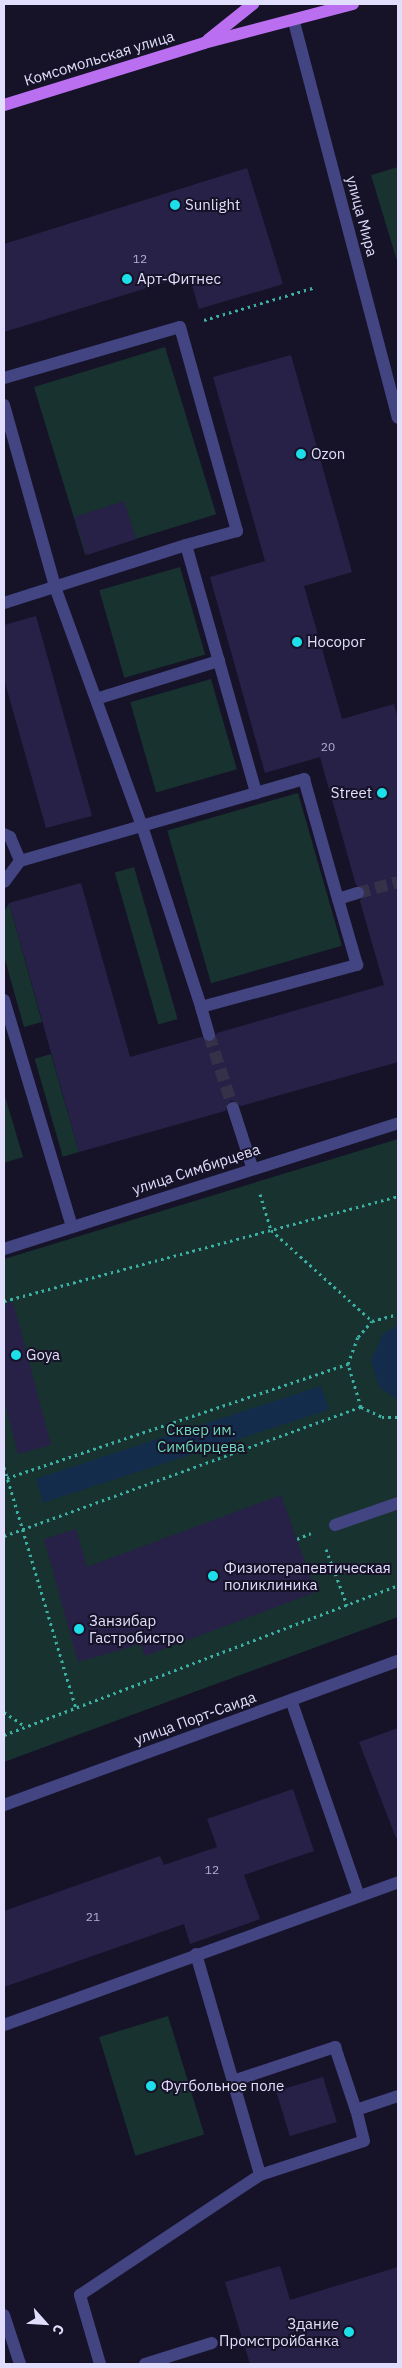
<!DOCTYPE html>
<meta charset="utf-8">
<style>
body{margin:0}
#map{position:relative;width:402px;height:2368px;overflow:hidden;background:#161328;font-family:"IBM Plex Sans",sans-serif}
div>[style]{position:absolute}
.green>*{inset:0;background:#17322f;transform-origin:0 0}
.water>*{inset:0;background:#142c4b;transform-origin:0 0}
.building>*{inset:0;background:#272147;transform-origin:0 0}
.minor-tunnel>*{height:12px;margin-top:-6px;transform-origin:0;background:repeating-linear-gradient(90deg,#343148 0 12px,transparent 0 18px)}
.path>*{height:3px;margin-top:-1.5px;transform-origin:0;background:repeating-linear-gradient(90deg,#3db0a4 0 2.5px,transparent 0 6.5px)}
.minor>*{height:12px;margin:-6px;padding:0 6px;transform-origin:6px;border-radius:6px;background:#434482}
.major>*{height:12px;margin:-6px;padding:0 6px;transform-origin:6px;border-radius:6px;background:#ba6ff1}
.dots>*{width:14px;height:14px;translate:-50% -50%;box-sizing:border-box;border:2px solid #161328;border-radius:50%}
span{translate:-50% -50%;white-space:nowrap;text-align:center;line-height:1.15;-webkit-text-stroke:4px #161328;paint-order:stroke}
.number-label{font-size:12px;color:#b2afcf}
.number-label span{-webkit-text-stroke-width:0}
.street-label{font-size:15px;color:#e0defc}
.poi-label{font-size:15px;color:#e0defc}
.left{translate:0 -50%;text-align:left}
.right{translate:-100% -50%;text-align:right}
.park-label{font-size:15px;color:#6fd6b7}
.frame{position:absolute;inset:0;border:5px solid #e0defc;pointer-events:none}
.north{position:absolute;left:20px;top:2298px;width:50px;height:50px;-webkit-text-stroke:4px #161328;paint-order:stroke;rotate:116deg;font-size:14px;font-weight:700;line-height:20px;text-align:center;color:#e0defc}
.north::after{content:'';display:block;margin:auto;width:18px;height:22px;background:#e0defc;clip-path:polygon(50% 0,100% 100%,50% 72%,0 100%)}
</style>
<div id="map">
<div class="green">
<div style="clip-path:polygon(398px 167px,398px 264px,371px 175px)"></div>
<div style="left:165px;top:347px;width:175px;height:137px;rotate:73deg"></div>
<div style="left:180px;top:567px;width:91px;height:84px;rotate:74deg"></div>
<div style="left:211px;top:679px;width:94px;height:84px;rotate:74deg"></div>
<div style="left:298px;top:793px;width:159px;height:136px;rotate:74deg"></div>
<div style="left:134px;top:867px;width:158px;height:20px;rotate:74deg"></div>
<div style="clip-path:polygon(9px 903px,42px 1022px,24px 1027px,4px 956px,4px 912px)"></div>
<div style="left:51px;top:1054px;width:102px;height:17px;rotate:74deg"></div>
<div style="clip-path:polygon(4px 1093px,23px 1157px,4px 1163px)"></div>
<div style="clip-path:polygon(398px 1139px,398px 1617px,4px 1762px,4px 1259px)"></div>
<div style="left:168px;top:2016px;width:124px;height:72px;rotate:73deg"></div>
</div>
<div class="water">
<div style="clip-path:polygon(398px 1325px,398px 1400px,379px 1387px,371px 1360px,383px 1334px)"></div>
<div style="left:321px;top:1386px;width:25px;height:300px;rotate:72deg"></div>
</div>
<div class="building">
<div style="clip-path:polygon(247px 168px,283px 284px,199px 309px,189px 275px,4px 332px,4px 244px)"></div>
<div style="clip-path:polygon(291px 355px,352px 572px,304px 586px,342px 719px,394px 704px,398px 719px,398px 1062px,241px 1106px,231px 1100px,225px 1111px,79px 1152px,9px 903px,81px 883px,130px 1057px,201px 1037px,211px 1043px,217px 1033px,384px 985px,360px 901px,366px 891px,356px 885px,320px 757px,265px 773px,210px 577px,265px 561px,213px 377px)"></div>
<div style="left:124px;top:501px;width:40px;height:52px;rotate:72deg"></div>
<div style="clip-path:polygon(36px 616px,92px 816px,46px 828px,4px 679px,4px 625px)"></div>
<div style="clip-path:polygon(13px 1302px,51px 1445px,18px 1454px,4px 1399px,4px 1304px)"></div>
<div style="clip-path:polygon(281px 1495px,316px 1592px,145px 1656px,141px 1644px,78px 1662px,44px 1539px,76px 1529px,87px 1567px)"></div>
<div style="clip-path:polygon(398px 1728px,398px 1838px,396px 1838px,359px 1742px)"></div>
<div style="clip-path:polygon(293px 1789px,314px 1851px,244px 1875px,260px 1919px,190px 1944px,184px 1924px,4px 1987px,4px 1911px,160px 1856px,164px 1865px,217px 1847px,207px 1819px)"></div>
<div style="left:323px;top:2077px;width:47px;height:49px;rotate:73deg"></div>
<div style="clip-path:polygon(280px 2266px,290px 2300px,398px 2267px,398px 2364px,250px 2364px,225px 2282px)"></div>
</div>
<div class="minor-tunnel">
<div style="left:358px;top:893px;width:41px;rotate:-15.4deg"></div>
<div style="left:209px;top:1035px;width:77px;rotate:71.8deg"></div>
</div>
<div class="path">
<div style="left:204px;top:320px;width:114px;rotate:-16.4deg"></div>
<div style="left:260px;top:1194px;width:38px;rotate:73deg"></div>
<div style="left:271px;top:1230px;width:136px;rotate:42deg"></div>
<div style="left:4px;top:1301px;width:408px;rotate:-14.9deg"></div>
<div style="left:361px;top:1407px;width:45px;rotate:-106.8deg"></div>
<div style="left:348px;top:1364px;width:29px;rotate:-70deg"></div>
<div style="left:358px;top:1337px;width:21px;rotate:-49deg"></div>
<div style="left:372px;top:1321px;width:27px;rotate:-15deg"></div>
<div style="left:4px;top:1467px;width:252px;rotate:73.4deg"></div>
<div style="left:7px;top:1478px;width:360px;rotate:-18.5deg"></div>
<div style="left:4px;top:1536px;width:380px;rotate:-19.9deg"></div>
<div style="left:361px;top:1407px;width:23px;rotate:25deg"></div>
<div style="left:382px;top:1417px;width:16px"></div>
<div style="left:297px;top:1539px;width:15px;rotate:-23deg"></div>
<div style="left:326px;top:1549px;width:60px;rotate:69.4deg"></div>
<div style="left:4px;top:1712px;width:25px;rotate:34deg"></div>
<div style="left:4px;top:1735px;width:422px;rotate:-20.8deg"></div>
</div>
<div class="minor">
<div style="left:294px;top:22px;width:409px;rotate:75.3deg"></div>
<div style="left:4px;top:378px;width:183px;rotate:-16.2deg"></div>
<div style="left:180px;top:327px;width:212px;rotate:74.4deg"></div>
<div style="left:237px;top:531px;width:53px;rotate:164.6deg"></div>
<div style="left:186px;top:545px;width:258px;rotate:74.2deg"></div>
<div style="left:4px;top:405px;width:189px;rotate:74.3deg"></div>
<div style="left:55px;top:587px;width:254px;rotate:70deg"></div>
<div style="left:142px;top:826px;width:190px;rotate:71.9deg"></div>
<div style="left:201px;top:1007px;width:162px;rotate:-15.1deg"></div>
<div style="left:357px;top:965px;width:69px;rotate:-106.1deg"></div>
<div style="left:4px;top:603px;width:191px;rotate:-17.7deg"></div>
<div style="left:96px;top:699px;width:129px;rotate:-17.2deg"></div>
<div style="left:4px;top:834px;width:7px;rotate:27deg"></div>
<div style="left:10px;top:837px;width:26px;rotate:67deg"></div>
<div style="left:20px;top:861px;width:26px;rotate:127deg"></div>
<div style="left:20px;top:861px;width:296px;rotate:-16.1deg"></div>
<div style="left:304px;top:779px;width:125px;rotate:74.2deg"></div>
<div style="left:338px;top:899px;width:21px;rotate:-17deg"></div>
<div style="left:4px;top:1000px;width:237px;rotate:73.3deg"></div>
<div style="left:201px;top:1007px;width:29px;rotate:74deg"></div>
<div style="left:233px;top:1108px;width:62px;rotate:72.1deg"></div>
<div style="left:4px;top:1249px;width:414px;rotate:-17.7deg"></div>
<div style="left:335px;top:1525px;width:67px;rotate:-19.2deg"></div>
<div style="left:291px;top:1700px;width:205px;rotate:70.9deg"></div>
<div style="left:4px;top:1805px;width:419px;rotate:-20.1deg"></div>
<div style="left:196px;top:1954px;width:230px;rotate:73.8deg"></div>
<div style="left:260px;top:2175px;width:109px;rotate:-18.1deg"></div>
<div style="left:364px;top:2141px;width:32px;rotate:-104deg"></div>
<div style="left:356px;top:2110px;width:44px;rotate:-18.4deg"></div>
<div style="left:4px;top:2025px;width:419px;rotate:-19.9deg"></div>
<div style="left:233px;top:2081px;width:108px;rotate:-18.4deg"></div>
<div style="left:335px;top:2047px;width:66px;rotate:71.6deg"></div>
<div style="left:4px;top:2315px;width:52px;rotate:71.9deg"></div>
<div style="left:100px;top:2364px;width:72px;rotate:-106.2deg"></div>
<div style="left:80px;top:2295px;width:216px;rotate:-33.7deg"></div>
<div style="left:145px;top:2364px;width:70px;rotate:-17.4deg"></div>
</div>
<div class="major">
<div style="left:208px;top:40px;width:58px;rotate:-38.7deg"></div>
<div style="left:4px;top:105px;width:209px;rotate:-17.2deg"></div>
<div style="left:204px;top:43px;width:154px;rotate:-14.7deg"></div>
</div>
<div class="dots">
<div style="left:175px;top:205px;background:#1ddfe9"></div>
<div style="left:127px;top:279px;background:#1ddfe9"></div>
<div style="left:301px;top:454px;background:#1ddfe9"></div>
<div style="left:297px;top:642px;background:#1ddfe9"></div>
<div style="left:382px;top:793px;background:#1ddfe9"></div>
<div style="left:16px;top:1355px;background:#1ddfe9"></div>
<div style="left:213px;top:1576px;background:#1ddfe9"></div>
<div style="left:79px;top:1629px;background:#1ddfe9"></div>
<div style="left:151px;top:2086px;background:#1ddfe9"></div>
<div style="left:349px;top:2332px;background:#1ddfe9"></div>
</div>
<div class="number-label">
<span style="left:140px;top:259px">12</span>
<span style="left:328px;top:747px">20</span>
<span style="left:212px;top:1870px">12</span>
<span style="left:93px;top:1917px">21</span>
</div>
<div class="street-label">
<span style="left:99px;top:58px;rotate:-17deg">Комсомольская улица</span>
<span style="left:362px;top:216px;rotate:75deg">улица Мира</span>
<span style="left:196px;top:1169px;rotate:-18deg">улица Симбирцева</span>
<span style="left:195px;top:1718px;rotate:-20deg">улица Порт-Саида</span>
</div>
<div class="poi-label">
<span class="left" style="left:185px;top:205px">Sunlight</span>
<span class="left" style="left:137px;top:279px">Арт-Фитнес</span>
<span class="left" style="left:311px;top:454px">Ozon</span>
<span class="left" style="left:307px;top:642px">Носорог</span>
<span class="right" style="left:372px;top:793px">Street</span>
<span class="left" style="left:26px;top:1355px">Goya</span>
<span class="left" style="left:224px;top:1576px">Физиотерапевтическая<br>поликлиника</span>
<span class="left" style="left:89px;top:1629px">Занзибар<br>Гастробистро</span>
<span class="left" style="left:161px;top:2086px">Футбольное поле</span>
<span class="right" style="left:339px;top:2332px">Здание<br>Промстройбанка</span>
</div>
<div class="park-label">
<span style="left:201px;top:1438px">Сквер им.<br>Симбирцева</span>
</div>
<div class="frame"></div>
<div class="north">С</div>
</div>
